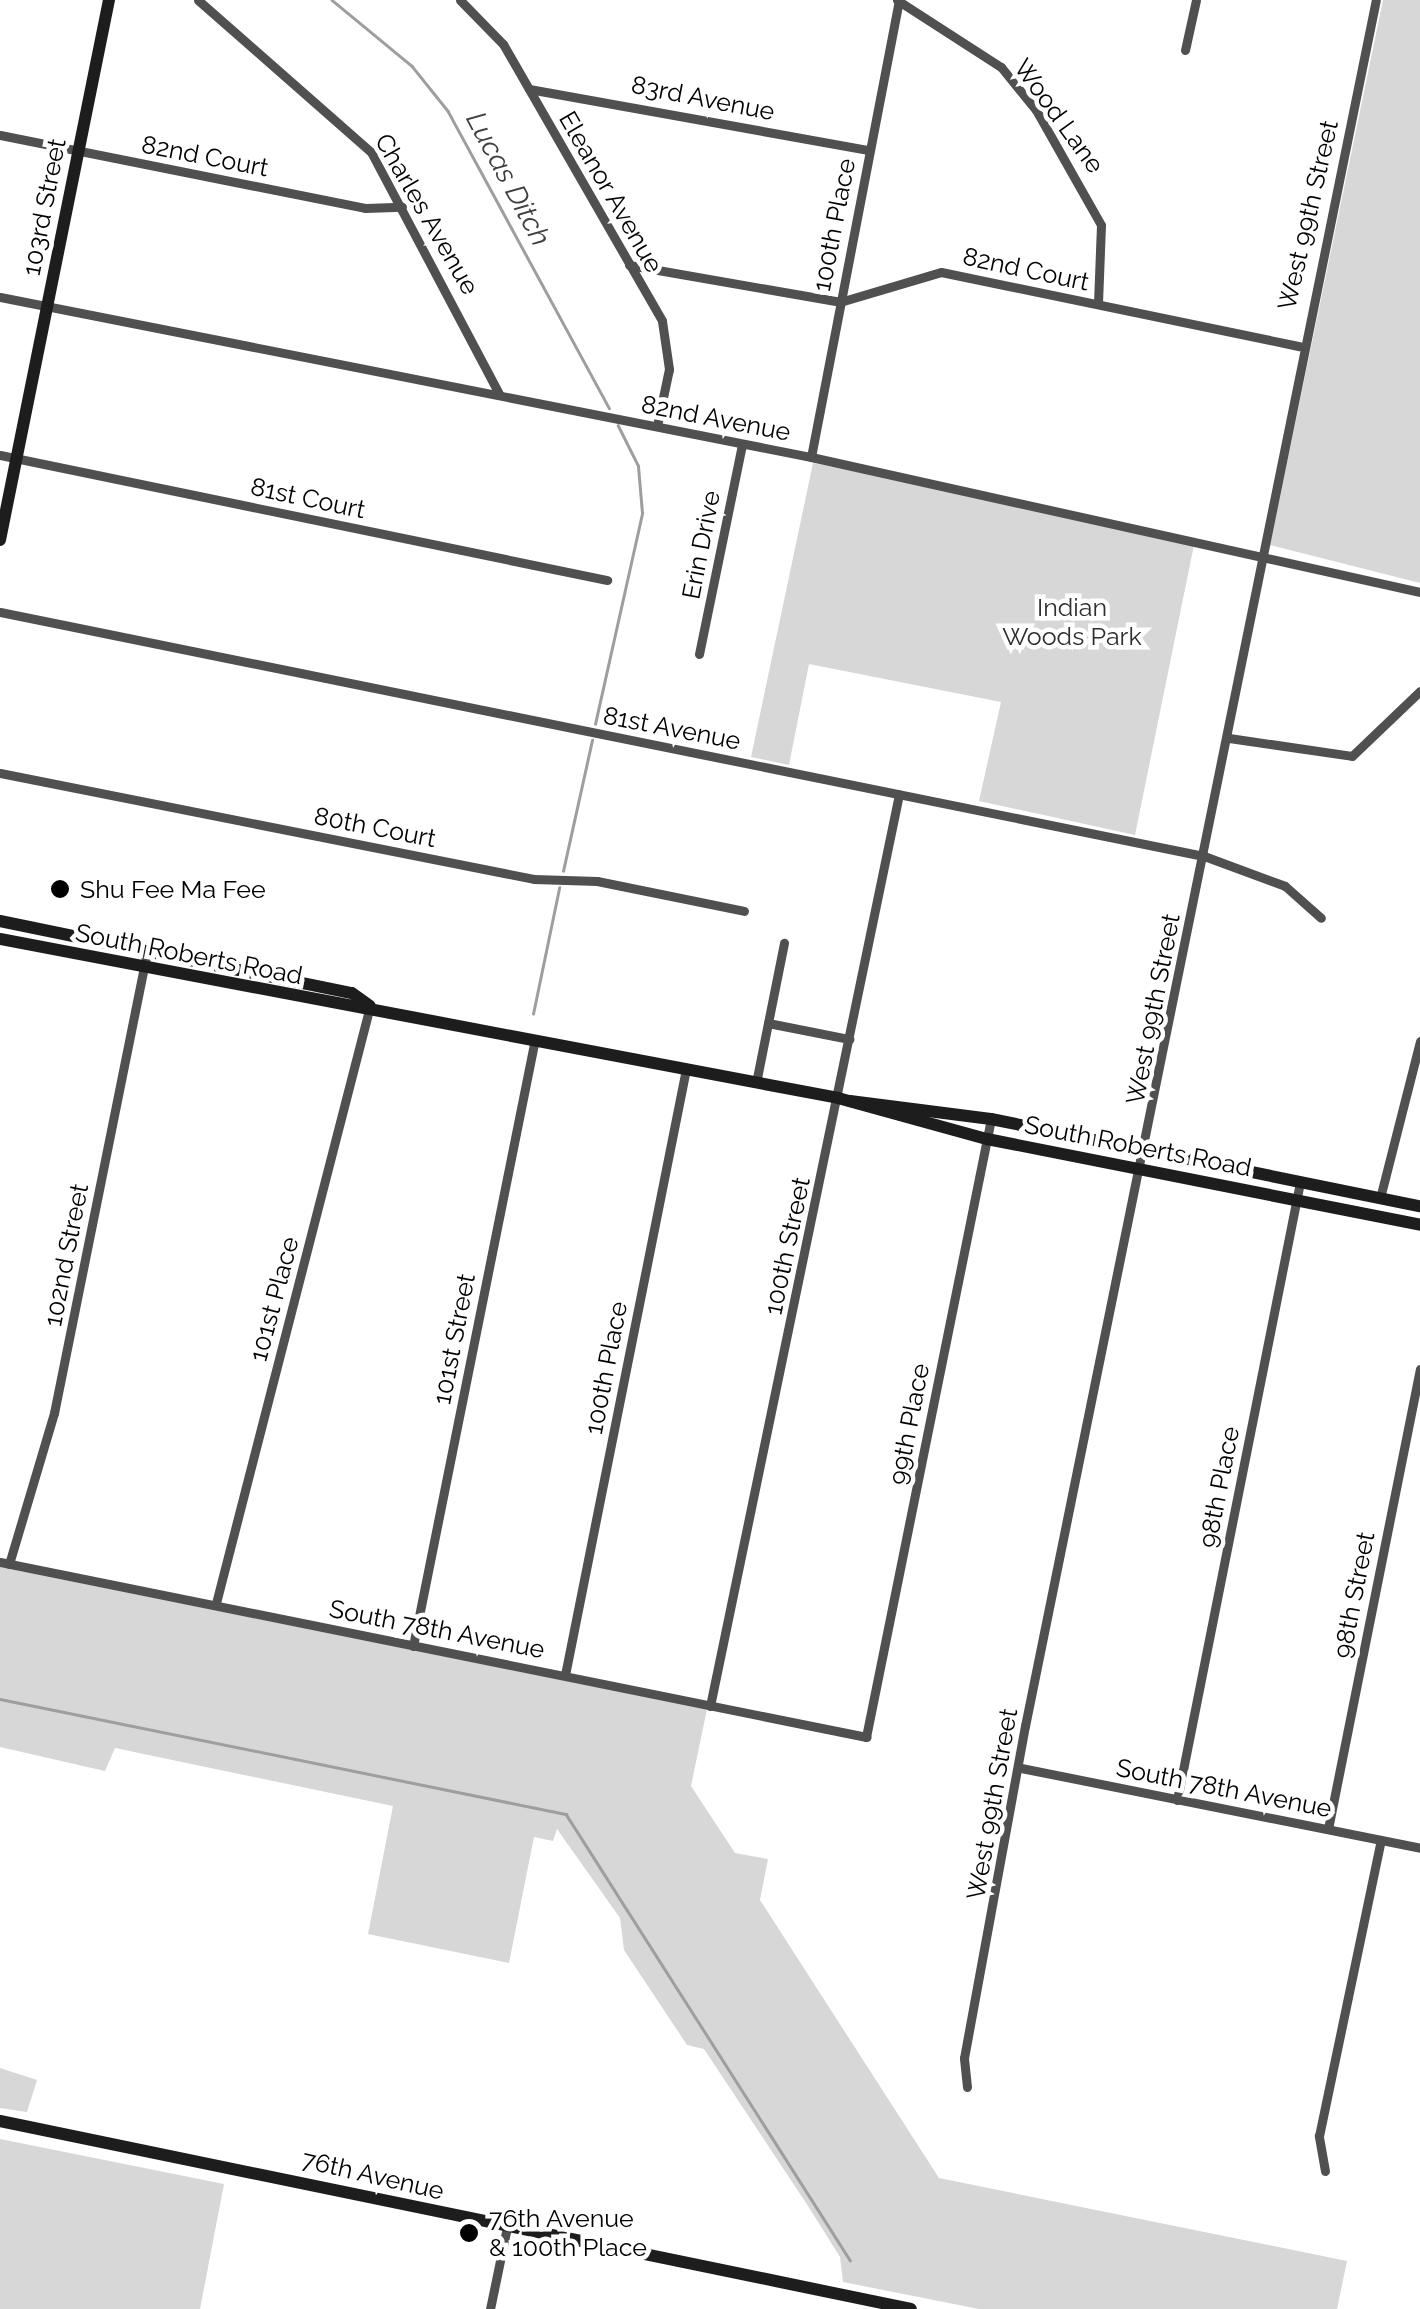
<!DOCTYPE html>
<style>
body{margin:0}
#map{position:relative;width:1420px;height:2309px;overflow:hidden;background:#fff;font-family:Raleway,sans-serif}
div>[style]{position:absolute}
.green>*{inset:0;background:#d7d7d7}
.stream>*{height:2.5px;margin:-1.25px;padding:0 1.25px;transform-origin:1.25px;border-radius:1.25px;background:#9e9e9e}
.street>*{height:9px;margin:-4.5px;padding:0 4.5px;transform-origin:4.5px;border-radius:4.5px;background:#505050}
.secondary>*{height:12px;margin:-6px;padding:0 6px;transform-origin:6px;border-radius:6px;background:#1d1d1d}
.dots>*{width:28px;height:28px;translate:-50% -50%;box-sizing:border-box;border:5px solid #fff;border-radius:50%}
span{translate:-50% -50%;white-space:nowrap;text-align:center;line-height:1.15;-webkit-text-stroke:9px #fff;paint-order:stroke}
.street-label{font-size:25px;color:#000}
.park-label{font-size:25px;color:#2e2e2e}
.poi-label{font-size:25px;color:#000}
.left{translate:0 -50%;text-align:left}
.water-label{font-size:28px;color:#3f3f3f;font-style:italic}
</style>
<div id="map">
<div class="green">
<div style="clip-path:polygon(1383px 0,1420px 0,1420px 583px,1270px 545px)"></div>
<div style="clip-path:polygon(813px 463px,1195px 540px,1135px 835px,979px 801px,1001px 702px,809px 664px,789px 765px,751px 757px)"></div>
<div style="clip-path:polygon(0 1567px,707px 1709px,691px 1786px,735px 1853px,768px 1859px,760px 1900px,939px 2178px,1347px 2261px,1337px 2309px,979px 2309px,843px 2282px,840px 2257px,808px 2206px,704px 2049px,687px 2045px,624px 1950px,620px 1918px,557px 1829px,553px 1841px,534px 1837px,509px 1963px,368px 1934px,393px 1806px,115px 1748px,105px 1771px,0 1747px)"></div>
<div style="clip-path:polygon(0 2068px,37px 2080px,27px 2112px,0 2108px)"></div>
<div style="clip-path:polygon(0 2139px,224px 2184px,200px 2309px,0 2309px)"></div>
</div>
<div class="stream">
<div style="left:332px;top:0;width:104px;rotate:39.5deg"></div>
<div style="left:412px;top:66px;width:58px;rotate:51.3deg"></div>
<div style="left:448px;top:111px;width:338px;rotate:61.5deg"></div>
<div style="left:595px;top:724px;width:216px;rotate:-77.4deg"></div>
<div style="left:642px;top:513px;width:47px;rotate:-94.9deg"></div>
<div style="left:638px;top:466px;width:45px;rotate:-116.6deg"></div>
<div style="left:563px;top:871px;width:134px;rotate:-77.5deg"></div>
<div style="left:533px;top:1014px;width:129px;rotate:-78.3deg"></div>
<div style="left:0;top:1699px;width:578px;rotate:11.49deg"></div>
<div style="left:566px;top:1814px;width:529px;rotate:57.51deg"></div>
</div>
<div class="street">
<div style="left:198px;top:0;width:230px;rotate:41.3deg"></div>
<div style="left:371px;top:152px;width:274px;rotate:62.1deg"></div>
<div style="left:460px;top:0;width:62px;rotate:45.7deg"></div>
<div style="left:503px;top:44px;width:319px;rotate:60.1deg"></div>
<div style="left:662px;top:321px;width:49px;rotate:81.7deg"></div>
<div style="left:669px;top:369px;width:58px;rotate:101.9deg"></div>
<div style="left:897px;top:0;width:124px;rotate:32.8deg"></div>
<div style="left:1001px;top:67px;width:55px;rotate:50.9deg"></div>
<div style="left:1036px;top:110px;width:132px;rotate:60.5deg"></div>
<div style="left:1101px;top:225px;width:79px;rotate:92.2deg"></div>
<div style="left:1185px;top:50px;width:51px;rotate:-77.6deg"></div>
<div style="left:529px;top:89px;width:345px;rotate:10.2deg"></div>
<div style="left:0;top:135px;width:372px;rotate:11.3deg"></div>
<div style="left:365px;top:208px;width:37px;rotate:-2deg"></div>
<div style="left:629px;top:265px;width:214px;rotate:9.9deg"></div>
<div style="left:840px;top:302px;width:105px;rotate:-16.5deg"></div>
<div style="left:941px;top:272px;width:366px;rotate:11.7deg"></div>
<div style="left:0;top:297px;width:827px;rotate:11.16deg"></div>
<div style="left:811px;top:457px;width:624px;rotate:12.5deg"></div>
<div style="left:0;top:455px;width:620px;rotate:11.64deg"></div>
<div style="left:811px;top:457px;width:464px;rotate:-79.1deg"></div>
<div style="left:0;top:612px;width:1228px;rotate:11.46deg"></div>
<div style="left:1204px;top:856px;width:86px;rotate:20.3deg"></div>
<div style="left:1285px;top:886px;width:48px;rotate:41.6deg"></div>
<div style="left:699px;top:654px;width:213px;rotate:-78.4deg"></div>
<div style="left:1229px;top:738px;width:124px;rotate:8.3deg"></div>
<div style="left:1352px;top:756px;width:94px;rotate:-43.7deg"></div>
<div style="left:0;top:773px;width:544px;rotate:11.23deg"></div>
<div style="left:534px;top:879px;width:63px;rotate:1.8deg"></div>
<div style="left:597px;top:881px;width:150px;rotate:11.5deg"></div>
<div style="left:768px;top:1023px;width:83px;rotate:11.2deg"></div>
<div style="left:756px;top:1083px;width:143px;rotate:-78.7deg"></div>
<div style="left:1380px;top:1198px;width:162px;rotate:-75.7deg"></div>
<div style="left:0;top:1562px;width:884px;rotate:11.42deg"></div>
<div style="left:866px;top:1737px;width:631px;rotate:-78.57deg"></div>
<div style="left:9px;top:1564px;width:158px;rotate:-73.4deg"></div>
<div style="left:54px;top:1413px;width:471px;rotate:-78.6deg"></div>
<div style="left:216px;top:1603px;width:617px;rotate:-75.54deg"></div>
<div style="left:413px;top:1646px;width:619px;rotate:-78.64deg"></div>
<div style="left:565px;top:1675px;width:618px;rotate:-78.71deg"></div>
<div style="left:710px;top:1706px;width:931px;rotate:-78.29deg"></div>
<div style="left:1021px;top:1768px;width:407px;rotate:11.3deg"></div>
<div style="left:1177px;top:1800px;width:630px;rotate:-78.74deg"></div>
<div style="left:1328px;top:1829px;width:469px;rotate:-78.7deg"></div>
<div style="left:967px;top:2087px;width:29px;rotate:-96deg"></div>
<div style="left:964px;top:2058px;width:338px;rotate:-79.6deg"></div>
<div style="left:1025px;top:1726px;width:1761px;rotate:-78.51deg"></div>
<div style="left:1325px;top:2171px;width:36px;rotate:-100deg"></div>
<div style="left:1319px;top:2136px;width:302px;rotate:-78.2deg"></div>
<div style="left:490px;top:2309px;width:84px;rotate:-78.3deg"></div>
</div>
<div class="secondary">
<div style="left:0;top:540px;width:551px;rotate:-78.59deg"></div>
<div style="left:0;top:921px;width:359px;rotate:11.6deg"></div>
<div style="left:352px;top:993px;width:22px;rotate:36deg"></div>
<div style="left:0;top:939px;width:853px;rotate:10.74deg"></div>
<div style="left:838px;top:1098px;width:155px;rotate:15.4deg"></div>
<div style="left:987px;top:1139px;width:441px;rotate:11.2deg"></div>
<div style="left:850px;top:1101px;width:142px;rotate:7.3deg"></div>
<div style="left:991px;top:1119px;width:438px;rotate:11.5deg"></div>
<div style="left:0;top:2121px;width:930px;rotate:11.66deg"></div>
</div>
<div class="dots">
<div style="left:60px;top:889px;background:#000"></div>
<div style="left:469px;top:2233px;background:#000"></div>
</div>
<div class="street-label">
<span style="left:703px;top:98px;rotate:11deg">83rd Avenue</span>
<span style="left:1059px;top:116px;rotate:54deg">Wood Lane</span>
<span style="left:205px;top:156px;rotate:11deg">82nd Court</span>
<span style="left:611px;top:192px;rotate:60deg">Eleanor Avenue</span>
<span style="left:44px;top:207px;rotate:-79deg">103rd Street</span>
<span style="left:427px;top:214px;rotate:60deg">Charles Avenue</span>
<span style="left:1308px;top:215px;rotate:-77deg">West 99th Street</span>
<span style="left:834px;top:225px;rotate:-79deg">100th Place</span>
<span style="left:1026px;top:269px;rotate:12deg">82nd Court</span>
<span style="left:716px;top:418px;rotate:11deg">82nd Avenue</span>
<span style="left:308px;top:498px;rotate:12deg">81st Court</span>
<span style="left:701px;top:545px;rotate:-79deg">Erin Drive</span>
<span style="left:672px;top:728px;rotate:11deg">81st Avenue</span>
<span style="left:375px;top:827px;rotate:11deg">80th Court</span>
<span style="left:189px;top:954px;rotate:11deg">South Roberts Road</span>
<span style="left:1153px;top:1009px;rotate:-79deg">West 99th Street</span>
<span style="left:1138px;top:1146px;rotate:11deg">South Roberts Road</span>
<span style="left:787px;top:1246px;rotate:-78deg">100th Street</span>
<span style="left:66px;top:1255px;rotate:-79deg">102nd Street</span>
<span style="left:274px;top:1299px;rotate:-75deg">101st Place</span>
<span style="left:454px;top:1339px;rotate:-79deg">101st Street</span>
<span style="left:606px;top:1368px;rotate:-79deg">100th Place</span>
<span style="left:909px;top:1424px;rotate:-79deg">99th Place</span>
<span style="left:1219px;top:1487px;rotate:-79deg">98th Place</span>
<span style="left:1354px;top:1595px;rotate:-79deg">98th Street</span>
<span style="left:437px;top:1629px;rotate:11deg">South 78th Avenue</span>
<span style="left:1224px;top:1788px;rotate:11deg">South 78th Avenue</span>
<span style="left:992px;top:1804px;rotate:-80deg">West 99th Street</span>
<span style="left:373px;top:2175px;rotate:13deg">76th Avenue</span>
</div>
<div class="park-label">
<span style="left:1072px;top:622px">Indian<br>Woods Park</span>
</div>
<div class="poi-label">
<span class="left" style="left:80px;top:889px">Shu Fee Ma Fee</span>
<span class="left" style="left:489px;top:2233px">76th Avenue<br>&amp; 100th Place</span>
</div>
<div class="water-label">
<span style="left:508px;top:179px;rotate:62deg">Lucas Ditch</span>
</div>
</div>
